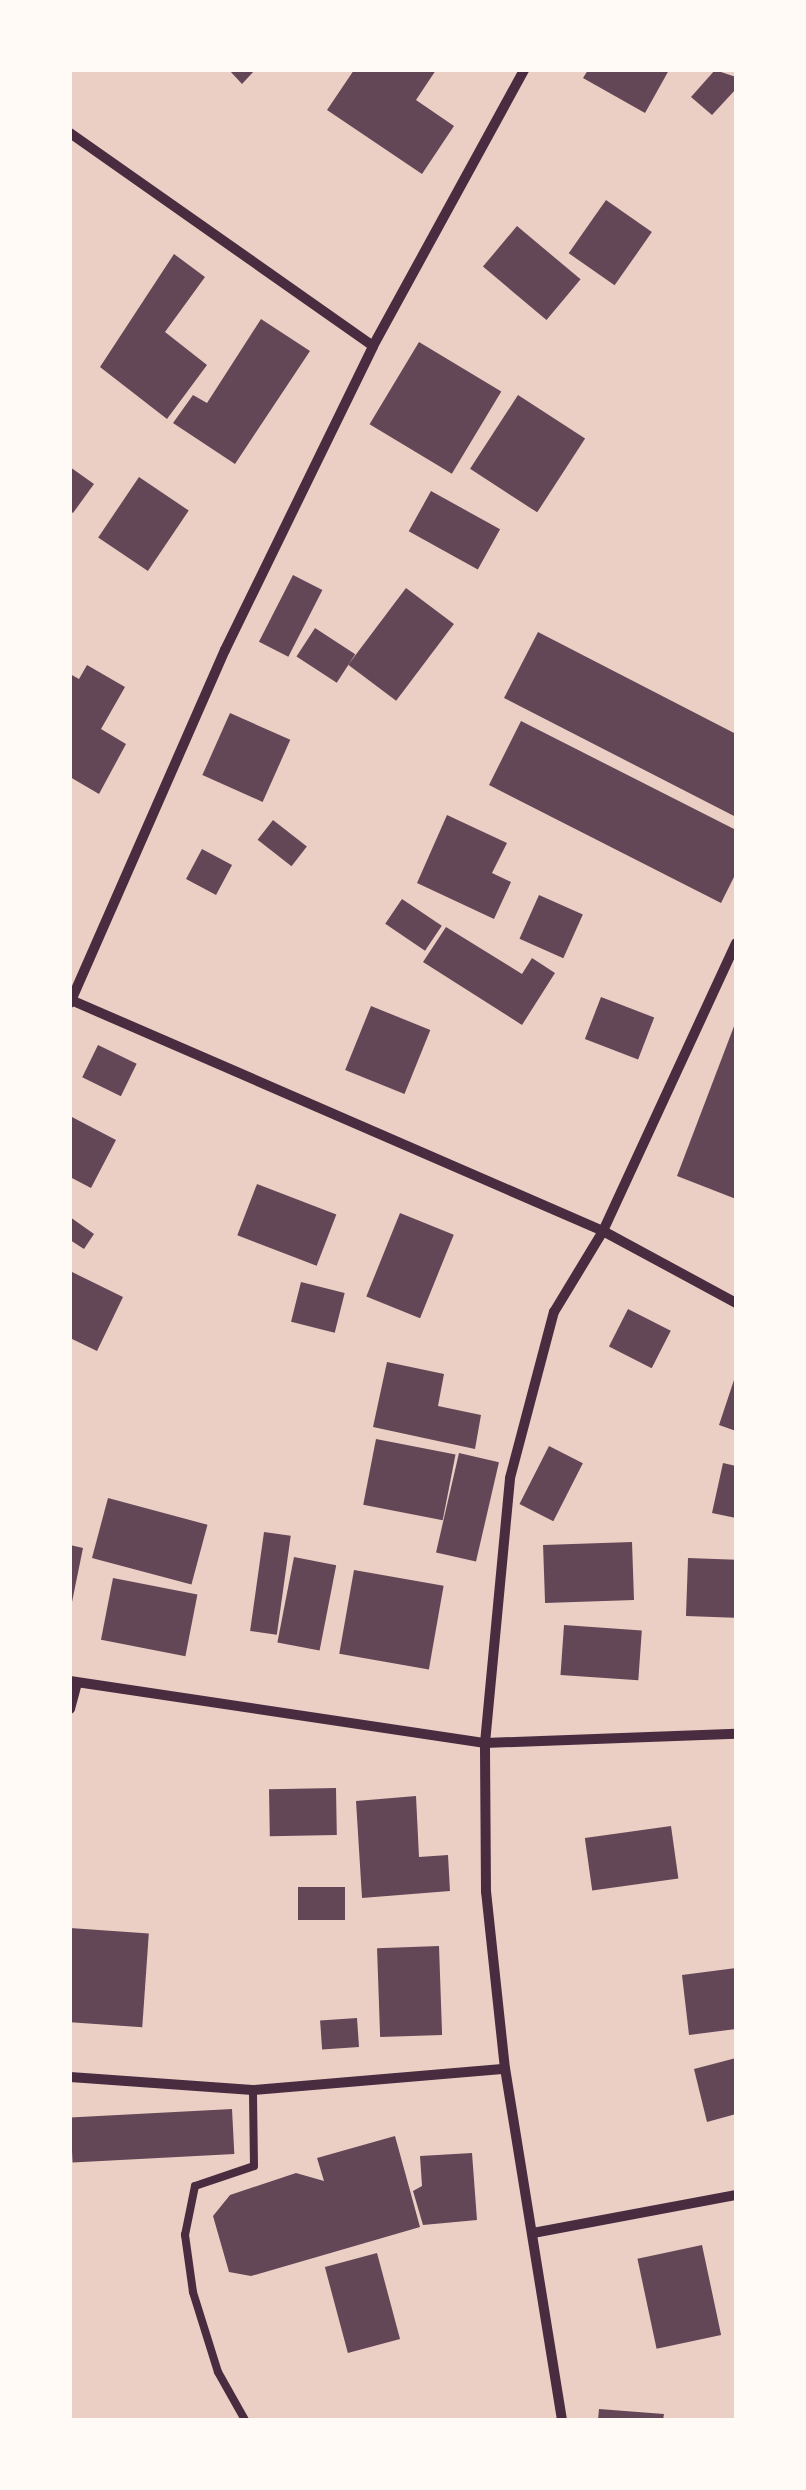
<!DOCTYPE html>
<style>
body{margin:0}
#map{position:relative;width:806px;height:2490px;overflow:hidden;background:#f7e1d7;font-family:Arial,sans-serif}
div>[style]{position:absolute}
.green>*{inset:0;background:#ebcfc5;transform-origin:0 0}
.building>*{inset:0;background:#644757;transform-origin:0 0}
.service>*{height:8px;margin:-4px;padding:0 4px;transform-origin:4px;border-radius:4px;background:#4a2c40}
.minor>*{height:10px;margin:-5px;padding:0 5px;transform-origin:5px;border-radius:5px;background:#4a2c40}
span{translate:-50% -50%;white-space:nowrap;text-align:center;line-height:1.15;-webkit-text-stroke:8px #fffaf5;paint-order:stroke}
.frame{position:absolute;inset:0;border:72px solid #fffaf5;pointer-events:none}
</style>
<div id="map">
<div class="green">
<div style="left:70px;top:70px;width:666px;height:2350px"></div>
</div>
<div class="building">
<div style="clip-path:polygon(229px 70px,255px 70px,242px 84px)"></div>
<div style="clip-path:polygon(354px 70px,436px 70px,416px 100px,454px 126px,422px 174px,327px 110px)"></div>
<div style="clip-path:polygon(588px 70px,669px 70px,645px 113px,583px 78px)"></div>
<div style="clip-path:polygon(715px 70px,736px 77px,736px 89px,712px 115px,691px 97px)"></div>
<div style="left:606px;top:200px;width:56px;height:65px;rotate:35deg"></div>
<div style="left:517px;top:226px;width:83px;height:53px;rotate:40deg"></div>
<div style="clip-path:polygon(174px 254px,205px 277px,165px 332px,207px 365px,167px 419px,100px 367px)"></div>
<div style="clip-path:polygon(261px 319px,310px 351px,235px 464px,173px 423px,193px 395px,207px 403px)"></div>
<div style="left:419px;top:342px;width:96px;height:96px;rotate:31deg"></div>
<div style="left:518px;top:395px;width:80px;height:88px;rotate:33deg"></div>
<div style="clip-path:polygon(70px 467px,94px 484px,73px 513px,70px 511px)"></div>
<div style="left:139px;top:477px;width:60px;height:73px;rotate:34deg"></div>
<div style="left:431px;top:491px;width:79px;height:46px;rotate:29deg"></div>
<div style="left:293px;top:575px;width:33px;height:75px;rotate:27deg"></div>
<div style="left:406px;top:588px;width:60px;height:96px;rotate:37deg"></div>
<div style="left:315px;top:628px;width:48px;height:34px;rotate:33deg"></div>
<div style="clip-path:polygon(538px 632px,736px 734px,736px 817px,504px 698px)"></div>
<div style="clip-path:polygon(87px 665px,125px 687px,101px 729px,126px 744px,99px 794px,70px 777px,70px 674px,79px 679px)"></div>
<div style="left:230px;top:713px;width:66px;height:68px;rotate:24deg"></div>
<div style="clip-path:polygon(521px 721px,736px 830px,736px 873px,721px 903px,489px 785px)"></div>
<div style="clip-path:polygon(447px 815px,507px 843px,492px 873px,511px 882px,494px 919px,417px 883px)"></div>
<div style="left:273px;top:820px;width:43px;height:25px;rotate:38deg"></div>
<div style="left:202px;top:849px;width:34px;height:34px;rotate:28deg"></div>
<div style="left:539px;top:895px;width:48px;height:48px;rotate:24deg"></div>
<div style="left:402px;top:899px;width:48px;height:30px;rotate:34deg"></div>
<div style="clip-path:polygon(446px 927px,522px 974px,532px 958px,555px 973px,522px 1025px,423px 962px)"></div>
<div style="left:601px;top:997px;width:57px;height:45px;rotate:21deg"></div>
<div style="left:371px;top:1006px;width:64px;height:69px;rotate:22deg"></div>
<div style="clip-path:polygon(736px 1021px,736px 1199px,677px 1176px)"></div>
<div style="left:98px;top:1045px;width:43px;height:36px;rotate:26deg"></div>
<div style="clip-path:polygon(70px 1116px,116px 1140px,91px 1188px,70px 1177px)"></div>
<div style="left:257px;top:1184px;width:85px;height:55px;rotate:21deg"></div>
<div style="left:400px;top:1213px;width:58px;height:90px;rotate:22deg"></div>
<div style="clip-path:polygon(70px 1217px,94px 1234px,84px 1249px,70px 1240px)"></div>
<div style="clip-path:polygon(70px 1271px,123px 1297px,97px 1351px,70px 1338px)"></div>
<div style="left:301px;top:1282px;width:45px;height:41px;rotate:14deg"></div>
<div style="left:628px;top:1309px;width:48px;height:42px;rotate:27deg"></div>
<div style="clip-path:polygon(387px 1362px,444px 1374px,438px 1406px,481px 1415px,475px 1449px,373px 1427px)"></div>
<div style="clip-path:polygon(735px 1377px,736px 1377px,736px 1431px,719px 1425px)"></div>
<div style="left:376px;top:1439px;width:81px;height:67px;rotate:11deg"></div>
<div style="left:549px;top:1446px;width:38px;height:65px;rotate:27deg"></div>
<div style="left:459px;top:1453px;width:41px;height:102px;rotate:13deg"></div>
<div style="clip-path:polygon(723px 1463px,736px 1466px,736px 1518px,712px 1513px)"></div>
<div style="left:108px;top:1498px;width:103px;height:62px;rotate:15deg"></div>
<div style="left:264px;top:1532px;width:27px;height:100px;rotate:8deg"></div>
<div style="left:632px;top:1542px;width:58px;height:89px;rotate:88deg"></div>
<div style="clip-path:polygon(70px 1545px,83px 1548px,72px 1602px,70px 1602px)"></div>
<div style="left:294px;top:1557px;width:43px;height:87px;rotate:11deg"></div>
<div style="left:688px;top:1558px;width:48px;height:58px;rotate:2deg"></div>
<div style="left:354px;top:1570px;width:91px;height:85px;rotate:10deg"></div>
<div style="left:113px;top:1578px;width:86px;height:63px;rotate:11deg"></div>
<div style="left:564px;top:1625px;width:78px;height:50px;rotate:4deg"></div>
<div style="left:336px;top:1788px;width:47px;height:67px;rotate:89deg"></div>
<div style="clip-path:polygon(416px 1796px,419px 1857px,448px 1855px,450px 1891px,362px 1898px,356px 1801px)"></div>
<div style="left:671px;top:1826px;width:53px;height:87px;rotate:82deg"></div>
<div style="left:298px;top:1887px;width:47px;height:33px"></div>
<div style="left:70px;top:1928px;width:79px;height:94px;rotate:4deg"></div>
<div style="left:439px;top:1946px;width:89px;height:62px;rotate:88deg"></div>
<div style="clip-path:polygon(736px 1968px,736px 2029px,689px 2035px,682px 1975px)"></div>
<div style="left:357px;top:2018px;width:29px;height:37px;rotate:86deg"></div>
<div style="clip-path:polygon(736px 2058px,736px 2114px,707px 2122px,694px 2069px)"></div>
<div style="left:232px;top:2109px;width:45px;height:162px;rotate:87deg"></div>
<div style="clip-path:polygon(395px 2136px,420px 2227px,251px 2276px,229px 2272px,213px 2216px,230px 2195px,296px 2173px,324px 2181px,317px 2158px)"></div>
<div style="clip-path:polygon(472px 2153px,477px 2220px,423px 2225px,413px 2191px,422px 2186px,420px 2156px)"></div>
<div style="left:702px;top:2245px;width:92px;height:66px;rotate:78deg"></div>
<div style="left:377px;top:2253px;width:89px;height:54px;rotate:75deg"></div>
<div style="clip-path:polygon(599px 2409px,664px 2414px,663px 2420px,598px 2420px)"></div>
</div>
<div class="service">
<div style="left:245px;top:2420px;width:55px;rotate:-119.4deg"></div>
<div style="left:218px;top:2372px;width:84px;rotate:-107.4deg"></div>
<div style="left:193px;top:2292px;width:58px;rotate:-98deg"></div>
<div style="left:185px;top:2235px;width:50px;rotate:-78.5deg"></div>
<div style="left:195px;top:2186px;width:62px;rotate:-18.7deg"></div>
<div style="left:254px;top:2166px;width:76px;rotate:-90.8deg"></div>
</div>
<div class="minor">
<div style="left:70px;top:133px;width:370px;rotate:35.1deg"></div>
<div style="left:71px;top:1000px;width:580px;rotate:23.47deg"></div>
<div style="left:603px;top:1231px;width:151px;rotate:28.4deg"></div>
<div style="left:70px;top:1003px;width:386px;rotate:-66.3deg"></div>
<div style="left:225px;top:650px;width:338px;rotate:-64deg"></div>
<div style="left:373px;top:346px;width:315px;rotate:-61.3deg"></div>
<div style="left:70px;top:1681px;width:420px;rotate:8.5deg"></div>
<div style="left:485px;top:1743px;width:251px;rotate:-2.1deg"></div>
<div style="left:70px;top:1709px;width:27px;rotate:-75deg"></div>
<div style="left:70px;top:2077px;width:183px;rotate:4.1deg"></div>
<div style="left:253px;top:2090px;width:253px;rotate:-4.8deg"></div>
<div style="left:533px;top:2233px;width:207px;rotate:-10.6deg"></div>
<div style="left:562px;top:2420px;width:356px;rotate:-99.2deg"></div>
<div style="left:505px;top:2069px;width:178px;rotate:-96.1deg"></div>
<div style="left:486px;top:1892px;width:149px;rotate:-90.4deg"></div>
<div style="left:485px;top:1743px;width:266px;rotate:-84.6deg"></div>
<div style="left:510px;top:1478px;width:172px;rotate:-75.2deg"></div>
<div style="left:554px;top:1312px;width:95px;rotate:-58.8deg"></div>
<div style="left:603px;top:1231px;width:317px;rotate:-65.2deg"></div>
</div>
<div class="frame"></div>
</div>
